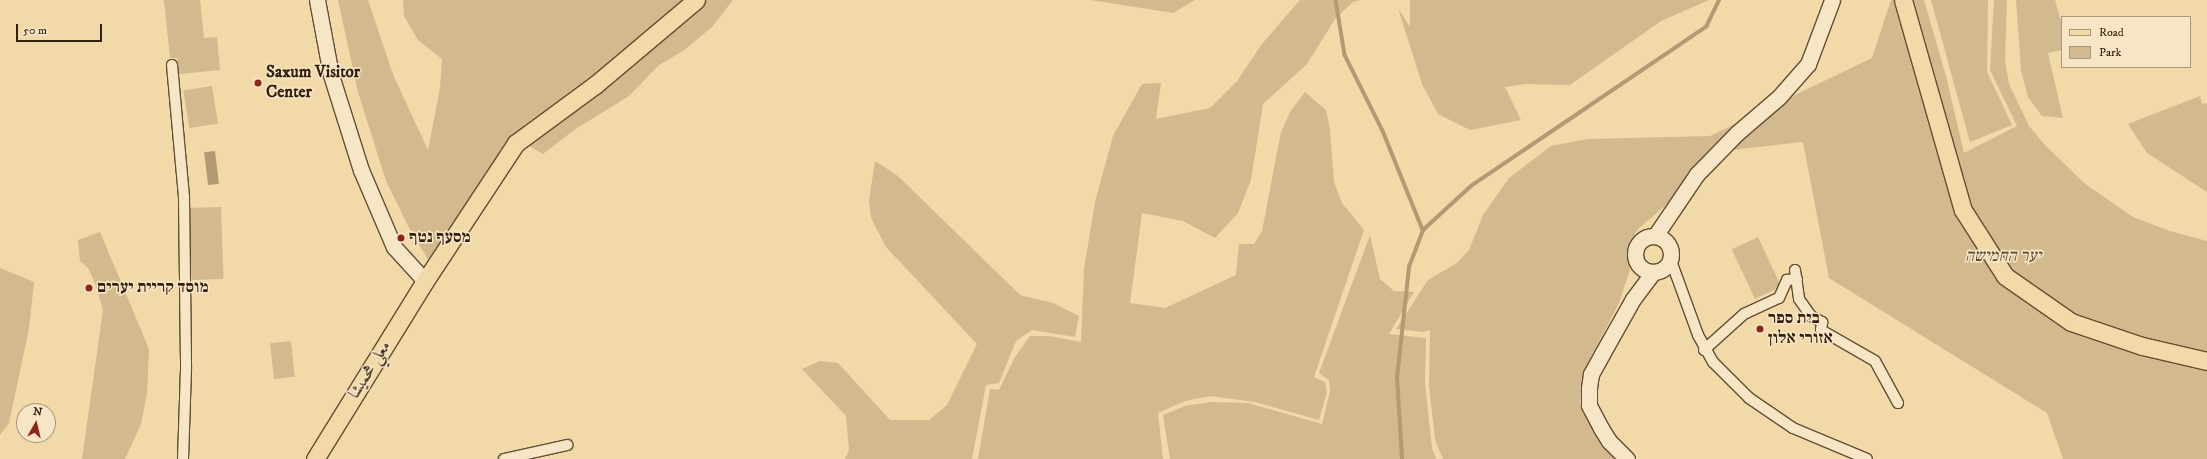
<!DOCTYPE html>
<meta charset="utf-8">
<style>
body{margin:0}
#map{position:relative;width:2207px;height:459px;overflow:hidden;background:#f2d9a8;font-family:"IM FELL DW Pica",Amiri,"Frank Ruhl Libre",serif}
div>[style]{position:absolute}
.green>*{inset:0;background:#d2b98e;transform-origin:0 0}
.water>*{inset:0;background:#b19a74;transform-origin:0 0}
.stream>*{height:3.5px;margin:-1.75px;padding:0 1.75px;transform-origin:1.75px;border-radius:1.75px;background:#b19a74}
.roads{filter:drop-shadow(1px 0 #634e34) drop-shadow(-1px 0 #634e34) drop-shadow(0 1px #634e34) drop-shadow(0 -1px #634e34)}
.minor>*{height:10px;margin:-5px;padding:0 5px;transform-origin:5px;border-radius:5px;background:#f7e6c6}
.secondary>*{height:15px;margin:-7.5px;padding:0 7.5px;transform-origin:7.5px;border-radius:7.5px;background:#f7e6c6}
.secondary>.ring{margin:-7.5px;padding:0;box-sizing:content-box;background:none;border:15px solid #f7e6c6;border-radius:50%}
.primary>*{height:17px;margin:-8.5px;padding:0 8.5px;transform-origin:8.5px;border-radius:8.5px;background:#f2d9a8}
.dots>*{width:11px;height:11px;translate:-50% -50%;box-sizing:border-box;border:2px solid #f7e6c6;border-radius:50%}
span{translate:-50% -50%;white-space:nowrap;text-align:center;line-height:1.15;-webkit-text-stroke:3px #f7e6c6;paint-order:stroke}
.poi-label{font-size:17px;color:#331f0e;font-weight:700}
.left{translate:0 -50%;text-align:left}
.park-label{font-size:17px;color:#5b462e;font-style:italic}
.street-label{font-size:17px;color:#331f0e}
.legend{position:absolute;left:2061px;top:16px;width:130px;height:52px;box-sizing:border-box;background:#f7e6c6;border:1px solid #a9967c;margin:0;padding:5px 7px;list-style:none;font-size:12px;color:#331f0e}
.legend li{display:flex;align-items:center;gap:8px;height:20px}
.legend b{width:20px;border:1px solid #a9967c}
.north{position:absolute;left:16px;top:403px;width:40px;height:40px;box-sizing:border-box;background:#f7e6c6;border:1px solid #a9967c;border-radius:50%;rotate:8deg;font-size:11px;font-weight:700;line-height:16px;text-align:center;color:#331f0e}
.north::after{content:'';display:block;margin:auto;width:14px;height:18px;background:#8f2418;clip-path:polygon(50% 0,100% 100%,50% 72%,0 100%)}
.scale{position:absolute;left:16px;top:24px;width:86px;height:18px;box-sizing:border-box;border:2px solid #331f0e;border-top:0;padding-left:5px;font-size:12px;line-height:14px;white-space:nowrap;color:#331f0e;-webkit-text-stroke:3px #f7e6c6;paint-order:stroke}
</style>
<div id="map">
<div class="green">
<div style="clip-path:polygon(164px 0,200px 0,204px 38px,217px 37px,220px 70px,179px 74px,177px 58px,170px 58px)"></div>
<div style="clip-path:polygon(338px 0,368px 0,394px 77px,428px 150px,440px 88px,442px 59px,418px 40px,404px 16px,403px 0,733px 0,712px 27px,683px 51px,659px 65px,629px 96px,574px 130px,543px 154px,519px 140px,429px 261px,410px 230px,386px 181px,358px 92px)"></div>
<div style="clip-path:polygon(1091px 0,1195px 0,1173px 13px)"></div>
<div style="clip-path:polygon(1300px 0,1360px 0,1353px 2px,1335px 19px,1307px 64px,1263px 104px,1251px 180px,1238px 213px,1215px 238px,1183px 221px,1142px 213px,1130px 303px,1165px 308px,1236px 275px,1239px 244px,1254px 244px,1262px 231px,1281px 132px,1290px 112px,1305px 92px,1326px 110px,1330px 129px,1334px 182px,1342px 203px,1364px 230px,1314px 377px,1325px 382px,1327px 392px,1319px 420px,1255px 402px,1211px 396px,1185px 401px,1158px 413px,1163px 459px,978px 459px,990px 389px,999px 390px,1015px 357px,1030px 336px,1049px 336px,1081px 342px,1084px 269px,1095px 202px,1113px 136px,1142px 84px,1161px 83px,1156px 119px,1210px 108px,1237px 81px,1262px 44px)"></div>
<div style="clip-path:polygon(1410px 0,1709px 0,1661px 21px,1570px 85px,1525px 84px,1505px 87px,1521px 120px,1470px 130px,1438px 114px,1422px 84px,1398px 8px,1410px 27px)"></div>
<div style="clip-path:polygon(1891px 0,1924px 0,1946px 76px,1964px 153px,2017px 126px,1990px 70px,1994px 0,2007px 0,2005px 60px,2009px 84px,2029px 126px,2044px 144px,2084px 183px,2133px 217px,2170px 231px,2207px 241px,2207px 459px,2063px 459px,2047px 413px,1829px 278px,1803px 142px,1706px 153px,1667px 204px,1638px 229px,1628px 246px,1630px 270px,1619px 303px,1584px 370px,1580px 405px,1609px 453px,1617px 459px,1443px 459px,1435px 440px,1429px 385px,1430px 330px,1423px 332px,1396px 329px,1428px 280px,1457px 263px,1469px 250px,1483px 215px,1509px 178px,1551px 146px,1588px 139px,1710px 136px,1872px 58px)"></div>
<div style="clip-path:polygon(1931px 0,1988px 0,1987px 72px,2012px 125px,1970px 142px)"></div>
<div style="clip-path:polygon(2016px 0,2055px 0,2062px 25px,2062px 50px,2048px 53px,2063px 118px,2042px 116px,2028px 97px,2021px 71px)"></div>
<div style="left:212px;top:86px;width:38px;height:29px;rotate:81deg"></div>
<div style="clip-path:polygon(2200px 96px,2202px 104px,2207px 103px,2207px 192px,2147px 153px,2128px 124px)"></div>
<div style="clip-path:polygon(875px 161px,898px 176px,1020px 295px,1053px 303px,1079px 316px,1075px 337px,1032px 330px,1016px 341px,999px 383px,986px 385px,972px 459px,845px 459px,849px 450px,846px 416px,802px 369px,820px 361px,838px 363px,890px 420px,929px 420px,947px 405px,977px 344px,886px 247px,871px 218px,869px 200px)"></div>
<div style="left:221px;top:207px;width:72px;height:32px;rotate:88deg"></div>
<div style="clip-path:polygon(100px 232px,149px 349px,147px 393px,141px 424px,125px 459px,82px 459px,103px 310px,95px 283px,88px 268px,80px 261px,78px 240px)"></div>
<div style="clip-path:polygon(1370px 235px,1380px 279px,1394px 291px,1414px 292px,1389px 334px,1426px 338px,1425px 383px,1432px 448px,1436px 459px,1170px 459px,1163px 415px,1185px 406px,1210px 402px,1248px 403px,1322px 424px,1330px 391px,1329px 380px,1319px 373px)"></div>
<div style="left:1758px;top:237px;width:55px;height:29px;rotate:65deg"></div>
<div style="clip-path:polygon(0 268px,34px 282px,29px 329px,9px 423px,0 435px)"></div>
<div style="left:291px;top:341px;width:36px;height:21px;rotate:84deg"></div>
</div>
<div class="water">
<div style="left:215px;top:151px;width:33px;height:11px;rotate:83deg"></div>
</div>
<div class="stream">
<div style="left:1336px;top:0;width:56px;rotate:80.7deg"></div>
<div style="left:1345px;top:55px;width:85px;rotate:63.4deg"></div>
<div style="left:1383px;top:131px;width:107px;rotate:68deg"></div>
<div style="left:1402px;top:459px;width:81px;rotate:-93.5deg"></div>
<div style="left:1397px;top:378px;width:112px;rotate:-83.8deg"></div>
<div style="left:1409px;top:267px;width:40px;rotate:-69deg"></div>
<div style="left:1423px;top:230px;width:65px;rotate:-42.5deg"></div>
<div style="left:1471px;top:186px;width:284px;rotate:-34.1deg"></div>
<div style="left:1706px;top:27px;width:30px;rotate:-64deg"></div>
</div>
<div class="roads">
<div class="minor">
<div style="left:172px;top:65px;width:134px;rotate:84.8deg"></div>
<div style="left:184px;top:198px;width:171px;rotate:89.3deg"></div>
<div style="left:186px;top:369px;width:90px;rotate:91.9deg"></div>
<div style="left:1670px;top:258px;width:82px;rotate:70deg"></div>
<div style="left:1698px;top:335px;width:31px;rotate:61deg"></div>
<div style="left:1713px;top:362px;width:51px;rotate:45deg"></div>
<div style="left:1749px;top:398px;width:53px;rotate:34.3deg"></div>
<div style="left:1793px;top:428px;width:80px;rotate:22.7deg"></div>
<div style="left:1795px;top:270px;width:29px;rotate:82deg"></div>
<div style="left:1799px;top:299px;width:21px;rotate:55deg"></div>
<div style="left:1811px;top:316px;width:13px;rotate:29deg"></div>
<div style="left:1822px;top:322px;width:8px;rotate:97deg"></div>
<div style="left:1821px;top:330px;width:62px;rotate:29.9deg"></div>
<div style="left:1875px;top:361px;width:48px;rotate:61.3deg"></div>
<div style="left:1704px;top:350px;width:54px;rotate:-42deg"></div>
<div style="left:1744px;top:314px;width:38px;rotate:-25deg"></div>
<div style="left:1779px;top:298px;width:20px;rotate:-66deg"></div>
<div style="left:1787px;top:280px;width:10px;rotate:-6deg"></div>
<div style="left:504px;top:459px;width:65px;rotate:-12.5deg"></div>
</div>
<div class="secondary">
<div style="left:317px;top:0;width:76px;rotate:79.4deg"></div>
<div style="left:331px;top:75px;width:100px;rotate:72.5deg"></div>
<div style="left:361px;top:170px;width:84px;rotate:66.8deg"></div>
<div style="left:394px;top:247px;width:46px;rotate:47.6deg"></div>
<div style="left:1655px;top:236px;width:75px;rotate:-55.9deg"></div>
<div style="left:1697px;top:174px;width:57px;rotate:-45.7deg"></div>
<div style="left:1737px;top:133px;width:55px;rotate:-40.6deg"></div>
<div style="left:1779px;top:97px;width:44px;rotate:-48.7deg"></div>
<div style="left:1808px;top:64px;width:68px;rotate:-69.4deg"></div>
<div class="ring" style="left:1635px;top:236px;width:21px;height:21px"></div>
<div style="left:1627px;top:459px;width:25px;rotate:-135deg"></div>
<div style="left:1609px;top:441px;width:15px;rotate:-122deg"></div>
<div style="left:1601px;top:428px;width:26px;rotate:-118deg"></div>
<div style="left:1589px;top:405px;width:17px;rotate:-90deg"></div>
<div style="left:1589px;top:388px;width:14px;rotate:-82deg"></div>
<div style="left:1591px;top:374px;width:23px;rotate:-61deg"></div>
<div style="left:1602px;top:354px;width:63px;rotate:-60.6deg"></div>
<div style="left:1633px;top:299px;width:34px;rotate:-53deg"></div>
</div>
<div class="primary">
<div style="left:1903px;top:0;width:218px;rotate:74.1deg"></div>
<div style="left:1963px;top:210px;width:78px;rotate:57.5deg"></div>
<div style="left:2005px;top:276px;width:80px;rotate:34.9deg"></div>
<div style="left:2071px;top:322px;width:75px;rotate:18.7deg"></div>
<div style="left:2142px;top:346px;width:67px;rotate:13deg"></div>
<div style="left:315px;top:459px;width:209px;rotate:-58.3deg"></div>
<div style="left:425px;top:281px;width:165px;rotate:-56.6deg"></div>
<div style="left:516px;top:143px;width:98px;rotate:-36.3deg"></div>
<div style="left:595px;top:85px;width:132px;rotate:-40.1deg"></div>
</div>
</div>
<div class="dots">
<div style="left:258px;top:83px;background:#8f2418"></div>
<div style="left:401px;top:238px;background:#8f2418"></div>
<div style="left:89px;top:288px;background:#8f2418"></div>
<div style="left:1760px;top:329px;background:#8f2418"></div>
</div>
<div class="poi-label">
<span class="left" style="left:266px;top:83px">Saxum Visitor<br>Center</span>
<span class="left" style="left:409px;top:238px">מסעף נטף</span>
<span class="left" style="left:97px;top:288px">מוסד קריית יערים</span>
<span class="left" style="left:1768px;top:329px">בית ספר<br>אזורי אלון</span>
</div>
<div class="park-label">
<span style="left:2003px;top:257px">יער החמישה</span>
</div>
<div class="street-label">
<span style="left:370px;top:370px;rotate:-58deg">معلي هحميشا</span>
</div>
<ul class="legend">
<li><b style="height:5px;background:#f2d9a8"></b>Road</li>
<li><b style="height:11px;background:#d2b98e"></b>Park</li>
</ul>
<div class="north">N</div>
<div class="scale">50 m</div>
</div>
